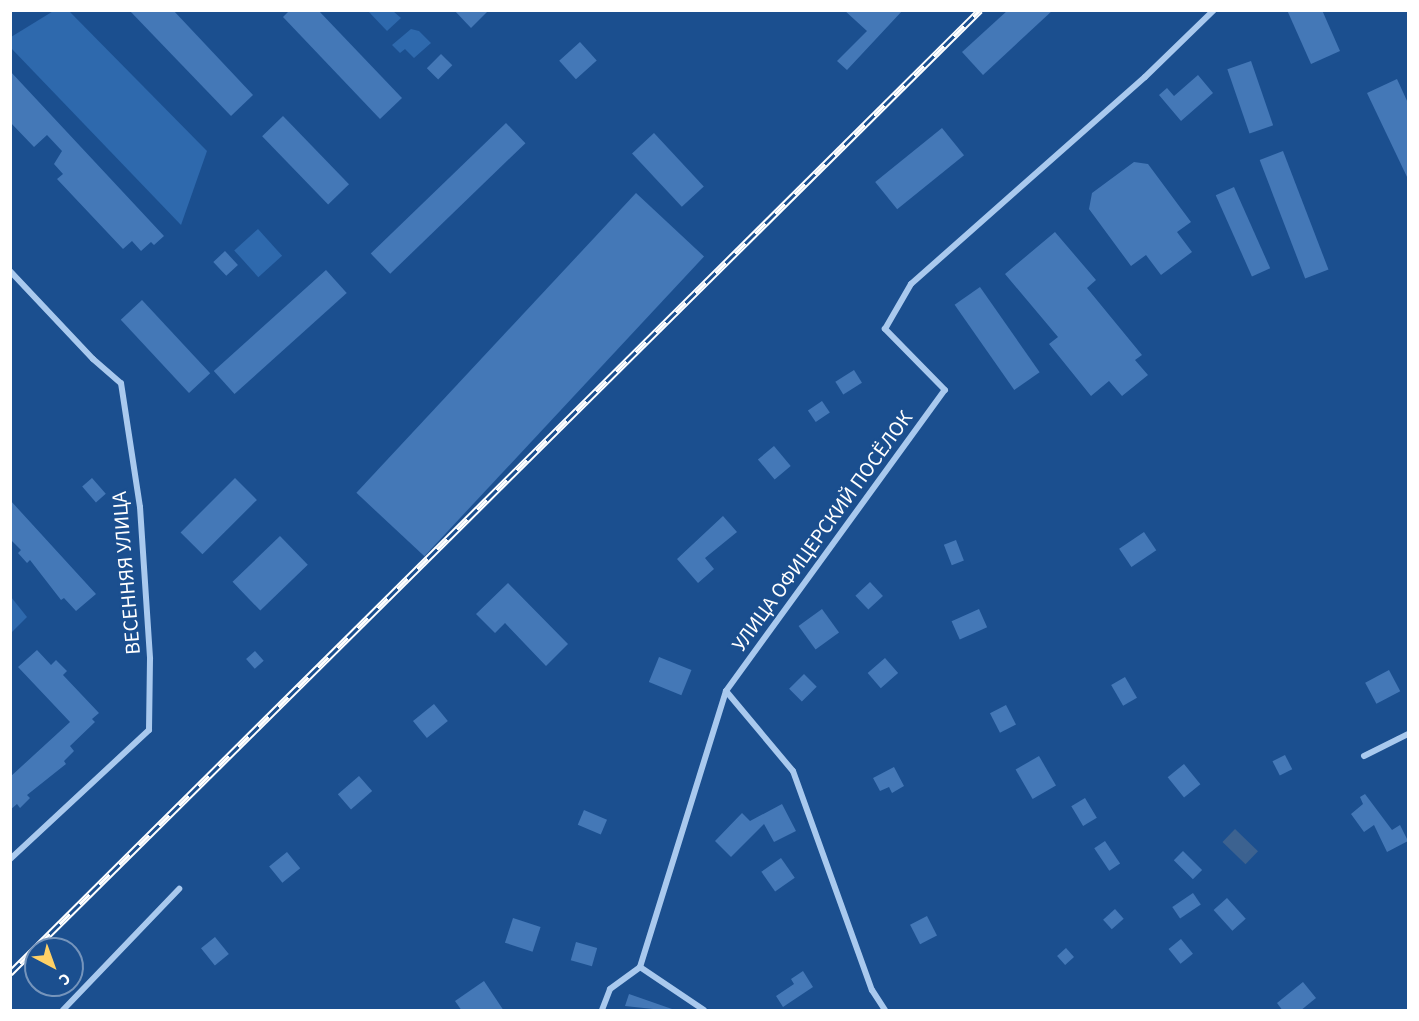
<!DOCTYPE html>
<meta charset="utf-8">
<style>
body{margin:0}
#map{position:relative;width:1419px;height:1021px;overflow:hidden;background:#1b4f8f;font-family:"Source Sans 3",sans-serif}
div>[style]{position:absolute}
.green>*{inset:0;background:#2e69ad;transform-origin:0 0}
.water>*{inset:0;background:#3c6290;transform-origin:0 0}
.building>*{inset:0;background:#4478b7;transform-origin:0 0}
.minor>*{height:6px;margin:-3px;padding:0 3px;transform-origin:3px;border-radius:3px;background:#a9c9ee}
.rail>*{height:7px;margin-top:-3.5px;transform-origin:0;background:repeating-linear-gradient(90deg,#1b4f8f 0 14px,#fff 0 28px);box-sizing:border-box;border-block:2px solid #fff}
span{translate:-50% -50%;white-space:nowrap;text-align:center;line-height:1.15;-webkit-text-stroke:4.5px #1b4f8f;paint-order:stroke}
.street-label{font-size:21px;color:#fff}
.frame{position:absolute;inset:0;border:12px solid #fff;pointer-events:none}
.north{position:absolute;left:24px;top:937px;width:60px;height:60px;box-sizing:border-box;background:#1b4f8f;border:2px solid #7695bc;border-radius:50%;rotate:139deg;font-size:16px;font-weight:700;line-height:24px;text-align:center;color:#fff}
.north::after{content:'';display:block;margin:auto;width:21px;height:27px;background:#ffd166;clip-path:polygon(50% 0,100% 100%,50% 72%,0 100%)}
</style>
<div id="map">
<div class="green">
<div style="clip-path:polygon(55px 10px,69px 11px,207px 151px,181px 225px,11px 48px,11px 37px)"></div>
<div style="clip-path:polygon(368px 11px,393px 11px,401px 18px,387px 31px)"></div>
<div style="clip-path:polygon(411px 29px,419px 31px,431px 43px,414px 58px,405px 49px,400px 53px,392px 45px)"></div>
<div style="left:258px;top:229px;width:36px;height:32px;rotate:48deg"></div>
<div style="clip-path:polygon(11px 597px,27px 617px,11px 633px,10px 633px)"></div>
</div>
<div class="water">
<div style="left:1235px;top:829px;width:32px;height:18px;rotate:44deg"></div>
</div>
<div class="building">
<div style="clip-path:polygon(129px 10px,173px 10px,253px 95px,231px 116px)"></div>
<div style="clip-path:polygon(290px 10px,318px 10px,402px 98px,380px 119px,283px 17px)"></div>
<div style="clip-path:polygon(454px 10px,489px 10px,471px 28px)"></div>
<div style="clip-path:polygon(844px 10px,903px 10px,847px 70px,837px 61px,867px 31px)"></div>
<div style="clip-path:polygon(1008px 10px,1053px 10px,983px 75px,962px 52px)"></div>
<div style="clip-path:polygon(1287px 10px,1322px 10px,1340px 51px,1311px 64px)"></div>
<div style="left:580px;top:42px;width:25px;height:28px;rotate:48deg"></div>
<div style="left:441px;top:54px;width:16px;height:20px;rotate:45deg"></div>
<div style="left:1251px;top:61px;width:68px;height:25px;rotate:71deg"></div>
<div style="clip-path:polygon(10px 71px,164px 236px,154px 245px,151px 242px,141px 251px,132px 241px,123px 249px,57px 179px,63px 174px,54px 164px,62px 151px,47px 135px,34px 147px,10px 122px)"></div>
<div style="clip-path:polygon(1198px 75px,1213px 93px,1181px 121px,1159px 95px,1167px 88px,1174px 96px)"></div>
<div style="clip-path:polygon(1397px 79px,1408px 103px,1408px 179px,1367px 93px)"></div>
<div style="left:283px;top:116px;width:95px;height:29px;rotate:46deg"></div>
<div style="left:506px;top:123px;width:28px;height:188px;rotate:46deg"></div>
<div style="left:942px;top:128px;width:35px;height:86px;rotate:51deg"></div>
<div style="left:654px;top:133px;width:73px;height:30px;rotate:47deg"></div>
<div style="left:1283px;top:151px;width:127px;height:25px;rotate:69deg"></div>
<div style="clip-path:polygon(1134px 162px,1148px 164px,1191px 222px,1177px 232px,1192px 252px,1161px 275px,1146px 255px,1131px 266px,1089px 209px,1092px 193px)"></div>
<div style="left:1234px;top:187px;width:89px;height:20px;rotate:66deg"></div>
<div style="left:636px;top:193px;width:93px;height:410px;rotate:43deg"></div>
<div style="clip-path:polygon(1055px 232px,1096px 280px,1087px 288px,1142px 355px,1135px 360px,1148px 375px,1122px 396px,1109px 381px,1091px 396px,1049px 344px,1058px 337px,1005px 274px)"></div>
<div style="left:225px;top:251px;width:19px;height:16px;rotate:47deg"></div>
<div style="left:326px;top:270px;width:31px;height:151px;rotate:48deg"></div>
<div style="left:980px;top:287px;width:104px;height:31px;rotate:55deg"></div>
<div style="left:142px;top:300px;width:100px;height:29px;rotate:47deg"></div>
<div style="left:854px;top:370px;width:15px;height:22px;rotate:58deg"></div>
<div style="left:822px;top:401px;width:14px;height:17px;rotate:56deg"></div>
<div style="left:774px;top:446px;width:26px;height:21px;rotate:50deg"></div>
<div style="left:92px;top:478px;width:21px;height:13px;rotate:49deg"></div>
<div style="left:235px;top:478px;width:31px;height:77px;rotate:45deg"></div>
<div style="clip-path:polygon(10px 500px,96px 594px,76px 611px,64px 598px,61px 600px,30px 560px,27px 563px,18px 553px,21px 550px,10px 539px)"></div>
<div style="clip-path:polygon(723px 516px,737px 532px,705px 558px,714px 569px,698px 583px,677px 559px)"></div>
<div style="left:1144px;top:532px;width:22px;height:30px;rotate:56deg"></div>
<div style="left:280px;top:536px;width:40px;height:66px;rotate:46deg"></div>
<div style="left:956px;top:540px;width:22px;height:13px;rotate:69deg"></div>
<div style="left:870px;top:582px;width:19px;height:20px;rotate:47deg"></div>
<div style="clip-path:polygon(508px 583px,568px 644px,546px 666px,505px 623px,495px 633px,476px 614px)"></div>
<div style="left:822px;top:609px;width:29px;height:29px;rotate:54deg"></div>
<div style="left:979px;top:609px;width:20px;height:30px;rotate:66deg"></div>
<div style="clip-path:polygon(37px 650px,51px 665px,56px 660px,67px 671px,63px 675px,99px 713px,92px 719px,95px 722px,70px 746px,74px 751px,64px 761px,66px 764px,27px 795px,30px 798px,20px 808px,17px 804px,10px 810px,10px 777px,70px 722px,18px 667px)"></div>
<div style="left:255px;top:651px;width:13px;height:12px;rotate:48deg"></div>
<div style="left:659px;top:657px;width:35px;height:27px;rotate:22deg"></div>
<div style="left:885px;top:658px;width:20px;height:23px;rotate:49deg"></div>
<div style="left:1389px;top:670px;width:24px;height:27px;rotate:62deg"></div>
<div style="left:804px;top:674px;width:18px;height:21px;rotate:45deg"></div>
<div style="left:1125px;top:677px;width:24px;height:16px;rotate:60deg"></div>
<div style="left:434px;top:704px;width:22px;height:27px;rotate:51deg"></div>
<div style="left:1006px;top:705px;width:22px;height:18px;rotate:63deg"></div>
<div style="left:1285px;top:755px;width:16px;height:14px;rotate:63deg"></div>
<div style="left:1039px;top:756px;width:34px;height:27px;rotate:60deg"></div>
<div style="left:1184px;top:764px;width:26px;height:21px;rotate:51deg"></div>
<div style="clip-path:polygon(894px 767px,904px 786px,892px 793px,889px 787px,880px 791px,873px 778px)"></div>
<div style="left:359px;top:776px;width:20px;height:28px;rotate:49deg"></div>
<div style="clip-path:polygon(1365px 794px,1392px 830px,1400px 825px,1408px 841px,1387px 852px,1374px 825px,1364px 832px,1351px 814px,1363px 804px,1360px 797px)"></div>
<div style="left:1085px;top:798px;width:23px;height:16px;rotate:59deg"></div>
<div style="clip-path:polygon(782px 804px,796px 831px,774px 842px,764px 824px,731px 857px,715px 841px,742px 813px,750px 821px)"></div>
<div style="left:584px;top:810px;width:25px;height:16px;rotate:23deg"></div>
<div style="left:1105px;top:841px;width:27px;height:13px;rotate:56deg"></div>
<div style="left:1183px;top:851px;width:27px;height:13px;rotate:45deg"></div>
<div style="left:287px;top:852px;width:21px;height:23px;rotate:51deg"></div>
<div style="left:781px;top:858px;width:24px;height:24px;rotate:55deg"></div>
<div style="left:1193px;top:893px;width:14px;height:25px;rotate:56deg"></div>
<div style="left:1227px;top:898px;width:28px;height:18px;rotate:48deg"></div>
<div style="left:1115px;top:909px;width:13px;height:16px;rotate:48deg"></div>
<div style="left:927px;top:916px;width:22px;height:19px;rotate:63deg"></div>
<div style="left:513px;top:918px;width:29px;height:26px;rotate:18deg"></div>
<div style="left:215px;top:937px;width:22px;height:18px;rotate:51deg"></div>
<div style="left:1181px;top:939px;width:19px;height:16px;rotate:51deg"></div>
<div style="left:576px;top:942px;width:22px;height:19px;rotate:16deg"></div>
<div style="left:1066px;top:948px;width:12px;height:12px;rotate:48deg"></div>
<div style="clip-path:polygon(803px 971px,813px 987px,783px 1007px,776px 996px,794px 984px,791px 979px)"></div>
<div style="clip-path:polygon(484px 981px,504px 1011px,462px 1011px,455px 1001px)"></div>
<div style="clip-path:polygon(1303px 982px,1316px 998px,1300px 1011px,1283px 1011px,1277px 1003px)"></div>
<div style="clip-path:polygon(629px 994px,672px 1009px,672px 1011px,625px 1006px)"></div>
</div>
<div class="minor">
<div style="left:10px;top:271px;width:121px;rotate:46.7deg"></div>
<div style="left:93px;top:359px;width:37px;rotate:41deg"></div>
<div style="left:121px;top:383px;width:125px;rotate:81.3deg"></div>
<div style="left:140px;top:507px;width:152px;rotate:86.2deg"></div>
<div style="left:150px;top:659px;width:71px;rotate:90.8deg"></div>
<div style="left:149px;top:730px;width:190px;rotate:137.1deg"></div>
<div style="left:726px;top:691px;width:104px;rotate:50.1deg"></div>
<div style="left:793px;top:771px;width:233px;rotate:70.2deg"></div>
<div style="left:872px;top:990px;width:24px;rotate:57deg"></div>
<div style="left:1364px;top:756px;width:49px;rotate:-26.6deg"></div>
<div style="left:640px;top:967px;width:77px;rotate:33.9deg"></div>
<div style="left:63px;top:1010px;width:168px;rotate:-46.2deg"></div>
<div style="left:602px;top:1010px;width:22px;rotate:-69deg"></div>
<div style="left:610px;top:989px;width:37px;rotate:-36deg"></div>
<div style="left:640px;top:967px;width:289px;rotate:-72.7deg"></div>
<div style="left:726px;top:691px;width:372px;rotate:-54deg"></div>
<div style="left:945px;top:390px;width:86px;rotate:-134.5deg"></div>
<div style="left:885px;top:329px;width:52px;rotate:-60deg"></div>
<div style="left:911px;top:284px;width:312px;rotate:-41.5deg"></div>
<div style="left:1145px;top:77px;width:96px;rotate:-44.2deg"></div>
</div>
<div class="rail">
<div style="left:10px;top:973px;width:1367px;rotate:-44.79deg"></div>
</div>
<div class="street-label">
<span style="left:822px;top:531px;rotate:-54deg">УЛИЦА ОФИЦЕРСКИЙ ПОСЁЛОК</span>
<span style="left:126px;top:573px;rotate:-95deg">ВЕСЕННЯЯ УЛИЦА</span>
</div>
<div class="frame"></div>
<div class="north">С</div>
</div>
